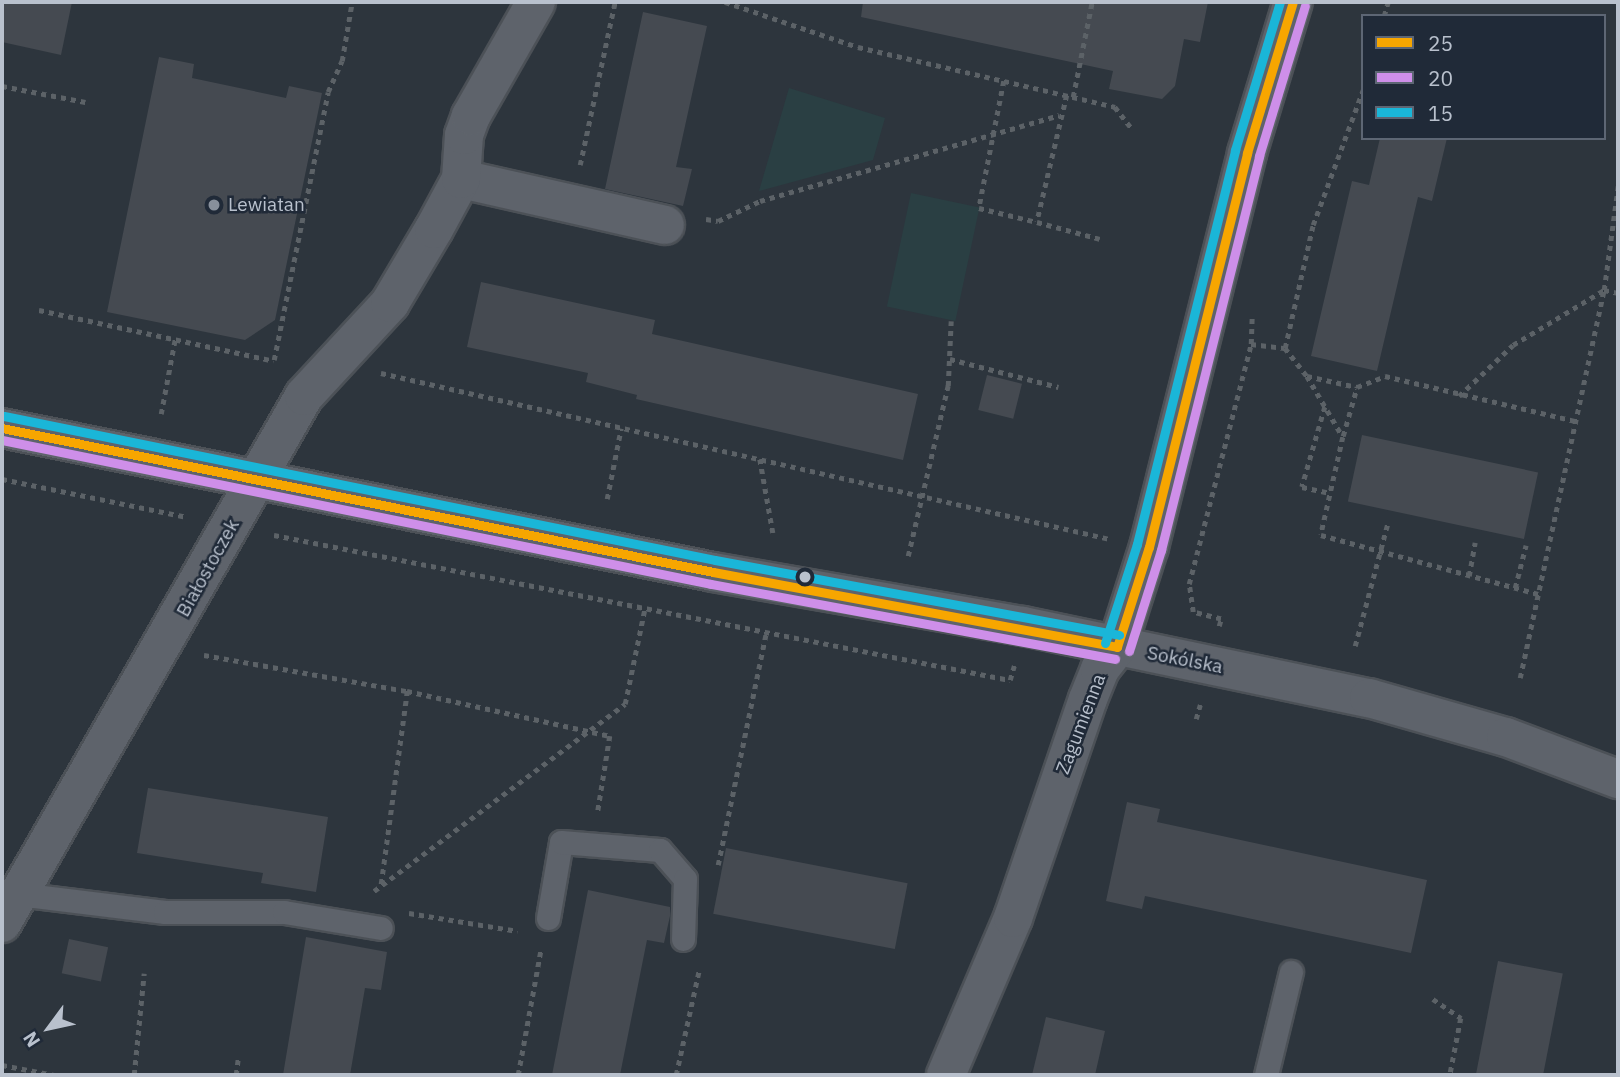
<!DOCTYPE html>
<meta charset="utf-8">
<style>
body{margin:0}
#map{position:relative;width:1620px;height:1077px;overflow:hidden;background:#2d353d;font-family:"IBM Plex Sans",sans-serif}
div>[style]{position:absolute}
.green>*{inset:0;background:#2a3f43;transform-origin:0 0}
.building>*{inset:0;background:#454a51;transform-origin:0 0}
.path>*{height:4.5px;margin-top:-2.25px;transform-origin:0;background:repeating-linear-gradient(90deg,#5c6267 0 5px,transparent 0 10px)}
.roads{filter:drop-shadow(2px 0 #4c5157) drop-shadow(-2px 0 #4c5157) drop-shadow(0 2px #4c5157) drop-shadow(0 -2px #4c5157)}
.lane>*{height:23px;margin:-11.5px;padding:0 11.5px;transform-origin:11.5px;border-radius:11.5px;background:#5e636b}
.street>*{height:38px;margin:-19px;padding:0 19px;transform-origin:19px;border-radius:19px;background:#5e636b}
.bus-1>*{height:9px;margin:-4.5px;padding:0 4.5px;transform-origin:4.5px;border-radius:4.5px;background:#f7a600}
.bus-2>*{height:9px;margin:-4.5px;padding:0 4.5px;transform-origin:4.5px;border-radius:4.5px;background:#ce8fe9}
.bus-3>*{height:9px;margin:-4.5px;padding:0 4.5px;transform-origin:4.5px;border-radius:4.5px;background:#1ab6d8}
.dots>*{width:19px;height:19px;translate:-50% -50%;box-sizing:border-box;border:4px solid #202a38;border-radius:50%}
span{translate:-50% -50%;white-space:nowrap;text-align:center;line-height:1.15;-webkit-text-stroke:5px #202a38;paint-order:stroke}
.poi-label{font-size:19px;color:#b9c1cd}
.left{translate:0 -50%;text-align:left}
.street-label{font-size:19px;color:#b9c1cd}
.frame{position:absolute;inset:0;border:4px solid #b9c1cd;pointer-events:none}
.legend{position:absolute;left:1361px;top:14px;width:245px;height:126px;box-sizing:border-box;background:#202a38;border:2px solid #5d6674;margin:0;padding:9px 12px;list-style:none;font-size:21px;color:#b9c1cd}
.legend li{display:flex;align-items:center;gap:14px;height:35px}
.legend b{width:35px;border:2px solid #5d6674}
.north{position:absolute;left:14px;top:993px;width:70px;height:70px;-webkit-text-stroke:5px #202a38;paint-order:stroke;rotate:237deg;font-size:19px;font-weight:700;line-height:28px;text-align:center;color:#b9c1cd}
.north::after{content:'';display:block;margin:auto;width:24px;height:32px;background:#b9c1cd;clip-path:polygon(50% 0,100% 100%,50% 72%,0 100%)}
</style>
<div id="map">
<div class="green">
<div style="clip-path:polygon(789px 88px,885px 118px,873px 160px,759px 191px)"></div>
<div style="left:911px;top:193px;width:70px;height:116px;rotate:12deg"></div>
</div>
<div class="building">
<div style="clip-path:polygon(2px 2px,72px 2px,61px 55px,2px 42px)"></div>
<div style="clip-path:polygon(863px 2px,1208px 2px,1200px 42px,1184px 39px,1175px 86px,1162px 99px,1109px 89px,1113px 71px,861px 17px)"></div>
<div style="clip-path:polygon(643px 12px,707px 26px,676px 167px,692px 169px,683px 206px,605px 189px)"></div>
<div style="clip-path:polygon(159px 57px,194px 64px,192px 78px,286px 98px,289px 86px,322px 93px,275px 320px,245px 340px,107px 312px)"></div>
<div style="clip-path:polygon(1380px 138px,1447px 138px,1432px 201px,1418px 197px,1377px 371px,1311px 356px,1352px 181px,1369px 185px)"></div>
<div style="clip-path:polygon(481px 282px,655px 320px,652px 334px,918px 394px,903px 460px,636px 399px,637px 395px,586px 382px,588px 373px,467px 347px)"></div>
<div style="left:987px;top:375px;width:36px;height:36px;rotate:14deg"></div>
<div style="left:1362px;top:435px;width:180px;height:68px;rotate:12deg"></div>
<div style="clip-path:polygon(148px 788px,328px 817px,316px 892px,261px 883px,263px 873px,137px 853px)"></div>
<div style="clip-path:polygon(1127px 802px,1160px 809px,1157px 822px,1427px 880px,1411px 953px,1145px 896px,1142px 909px,1106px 901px)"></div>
<div style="left:726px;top:848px;width:185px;height:67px;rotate:11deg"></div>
<div style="clip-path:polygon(588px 890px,670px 907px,670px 916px,664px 943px,647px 940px,620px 1075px,552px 1075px)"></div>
<div style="clip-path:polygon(306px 937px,387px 952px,381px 990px,365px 988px,350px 1075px,283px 1075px)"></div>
<div style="left:69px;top:939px;width:40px;height:35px;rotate:12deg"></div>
<div style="left:1498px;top:961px;width:66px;height:116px;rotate:11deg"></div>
<div style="clip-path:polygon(1046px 1017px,1105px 1031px,1095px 1075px,1032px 1075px)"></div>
</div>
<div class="path">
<div style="left:725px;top:2px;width:140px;rotate:18.7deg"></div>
<div style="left:858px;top:47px;width:264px;rotate:13.1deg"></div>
<div style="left:1115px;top:107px;width:29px;rotate:52deg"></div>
<div style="left:1384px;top:16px;width:15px;rotate:-74deg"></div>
<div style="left:1004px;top:81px;width:129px;rotate:101.1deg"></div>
<div style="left:979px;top:208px;width:60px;rotate:13.6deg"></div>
<div style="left:2px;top:86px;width:85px;rotate:10.9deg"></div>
<div style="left:1067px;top:95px;width:130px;rotate:103.3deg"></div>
<div style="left:1037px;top:222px;width:65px;rotate:15.1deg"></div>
<div style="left:1073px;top:97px;width:97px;rotate:-78.7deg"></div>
<div style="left:580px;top:165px;width:167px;rotate:-77.9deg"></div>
<div style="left:706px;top:219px;width:12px;rotate:9deg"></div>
<div style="left:718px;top:221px;width:47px;rotate:-25.5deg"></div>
<div style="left:760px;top:201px;width:311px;rotate:-16deg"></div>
<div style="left:39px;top:310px;width:240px;rotate:12.2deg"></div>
<div style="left:1251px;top:344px;width:34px;rotate:7deg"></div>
<div style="left:1285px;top:348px;width:36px;rotate:52deg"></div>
<div style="left:1307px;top:376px;width:51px;rotate:12.4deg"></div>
<div style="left:1357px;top:387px;width:30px;rotate:-21deg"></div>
<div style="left:1385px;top:376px;width:196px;rotate:13.3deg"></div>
<div style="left:1285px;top:348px;width:126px;rotate:-77.2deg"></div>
<div style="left:1313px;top:225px;width:144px;rotate:-69.7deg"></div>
<div style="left:950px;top:359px;width:112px;rotate:14.5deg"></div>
<div style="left:274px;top:360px;width:273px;rotate:-78.6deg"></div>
<div style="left:328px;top:92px;width:34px;rotate:-66deg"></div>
<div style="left:342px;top:61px;width:60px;rotate:-80.4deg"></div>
<div style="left:381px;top:373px;width:748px;rotate:12.83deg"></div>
<div style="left:1307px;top:376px;width:71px;rotate:59.5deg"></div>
<div style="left:1343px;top:437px;width:100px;rotate:102.7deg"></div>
<div style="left:1321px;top:535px;width:225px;rotate:15.2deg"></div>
<div style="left:1459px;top:396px;width:74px;rotate:-43.4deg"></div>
<div style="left:1513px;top:345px;width:106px;rotate:-31.1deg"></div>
<div style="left:1604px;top:290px;width:14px;rotate:12deg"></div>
<div style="left:1325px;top:407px;width:83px;rotate:106deg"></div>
<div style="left:1302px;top:487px;width:29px;rotate:12deg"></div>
<div style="left:161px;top:414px;width:76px;rotate:-79.4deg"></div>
<div style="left:1343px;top:436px;width:51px;rotate:-74.1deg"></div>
<div style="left:760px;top:459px;width:75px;rotate:80deg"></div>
<div style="left:2px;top:479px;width:189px;rotate:11.6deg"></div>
<div style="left:607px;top:499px;width:72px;rotate:-78.8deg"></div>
<div style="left:274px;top:535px;width:750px;rotate:11.15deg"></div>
<div style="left:1010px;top:680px;width:15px;rotate:-74deg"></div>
<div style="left:908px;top:556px;width:175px;rotate:-76.8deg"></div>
<div style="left:948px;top:386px;width:65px;rotate:-87.4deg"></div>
<div style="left:1469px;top:576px;width:34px;rotate:-80deg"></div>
<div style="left:1515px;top:588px;width:44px;rotate:-75.7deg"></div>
<div style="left:1219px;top:626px;width:7px;rotate:-74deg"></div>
<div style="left:1221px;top:619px;width:29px;rotate:-166deg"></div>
<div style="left:1193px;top:612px;width:28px;rotate:-98deg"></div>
<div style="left:1189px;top:584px;width:248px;rotate:-75.5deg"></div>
<div style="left:1251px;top:344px;width:26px;rotate:-88deg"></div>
<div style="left:1355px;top:646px;width:128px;rotate:-75.1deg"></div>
<div style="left:204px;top:655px;width:206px;rotate:10.1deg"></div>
<div style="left:407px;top:691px;width:208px;rotate:12.5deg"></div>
<div style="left:610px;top:736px;width:76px;rotate:99.1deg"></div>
<div style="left:1520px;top:678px;width:397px;rotate:-77.8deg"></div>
<div style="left:1604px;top:290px;width:105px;rotate:-82.3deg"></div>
<div style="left:1196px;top:719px;width:15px;rotate:-74deg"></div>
<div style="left:718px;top:865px;width:237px;rotate:-78.3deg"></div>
<div style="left:381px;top:884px;width:195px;rotate:-82.3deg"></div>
<div style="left:374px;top:891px;width:313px;rotate:-36.7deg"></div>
<div style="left:625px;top:704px;width:99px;rotate:-78.3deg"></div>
<div style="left:409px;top:913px;width:110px;rotate:9.4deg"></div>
<div style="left:1433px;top:999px;width:34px;rotate:34deg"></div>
<div style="left:1461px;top:1018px;width:58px;rotate:100.9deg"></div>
<div style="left:2px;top:1065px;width:53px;rotate:10.9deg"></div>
<div style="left:134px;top:1075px;width:102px;rotate:-84.4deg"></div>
<div style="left:236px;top:1075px;width:16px;rotate:-83deg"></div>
<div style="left:518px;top:1075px;width:128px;rotate:-79.7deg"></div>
<div style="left:676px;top:1075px;width:107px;rotate:-77.6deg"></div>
</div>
<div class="roads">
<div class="lane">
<div style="left:18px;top:894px;width:148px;rotate:7deg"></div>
<div style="left:165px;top:912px;width:119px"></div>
<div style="left:284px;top:912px;width:98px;rotate:9.4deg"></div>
<div style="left:548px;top:918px;width:77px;rotate:-80.3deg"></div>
<div style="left:561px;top:842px;width:99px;rotate:4.6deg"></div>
<div style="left:660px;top:850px;width:38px;rotate:49deg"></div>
<div style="left:685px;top:879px;width:60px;rotate:91.9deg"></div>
<div style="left:1266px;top:1075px;width:106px;rotate:-76.4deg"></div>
</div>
<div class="street">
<div style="left:461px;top:179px;width:209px;rotate:12.7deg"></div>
<div style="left:2px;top:428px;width:725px;rotate:11.45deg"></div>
<div style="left:713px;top:572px;width:315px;rotate:9.9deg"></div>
<div style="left:1023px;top:626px;width:353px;rotate:11.8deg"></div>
<div style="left:1369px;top:698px;width:142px;rotate:15.9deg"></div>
<div style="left:1506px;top:737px;width:120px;rotate:20.6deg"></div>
<div style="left:2px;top:923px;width:607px;rotate:-60.18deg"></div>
<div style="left:304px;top:396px;width:127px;rotate:-47.2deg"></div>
<div style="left:390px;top:303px;width:86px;rotate:-59.3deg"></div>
<div style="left:434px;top:229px;width:57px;rotate:-61.6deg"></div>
<div style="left:461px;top:179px;width:44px;rotate:-86.1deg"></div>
<div style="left:464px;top:135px;width:20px;rotate:-70deg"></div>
<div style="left:471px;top:116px;width:131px;rotate:-60.3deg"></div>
<div style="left:946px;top:1075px;width:171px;rotate:-66.9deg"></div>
<div style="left:1013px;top:918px;width:231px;rotate:-71.1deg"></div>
<div style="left:1088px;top:699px;width:32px;rotate:-68deg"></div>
<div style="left:1100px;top:669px;width:28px;rotate:-52deg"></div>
<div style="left:1117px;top:647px;width:105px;rotate:-72.3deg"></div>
<div style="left:1149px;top:547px;width:406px;rotate:-76deg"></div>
<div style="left:1247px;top:153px;width:158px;rotate:-73.1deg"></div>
</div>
</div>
<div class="bus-1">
<div style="left:2px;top:428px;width:725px;rotate:11.45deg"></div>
<div style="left:713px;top:572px;width:411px;rotate:10.5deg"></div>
<div style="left:1117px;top:647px;width:105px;rotate:-72.3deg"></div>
<div style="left:1149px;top:547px;width:406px;rotate:-76deg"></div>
<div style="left:1247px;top:153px;width:158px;rotate:-73.1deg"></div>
</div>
<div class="bus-2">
<div style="left:2px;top:440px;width:723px;rotate:11.48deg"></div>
<div style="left:711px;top:584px;width:411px;rotate:10.5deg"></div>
<div style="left:1129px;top:651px;width:106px;rotate:-72.4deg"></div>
<div style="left:1161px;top:550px;width:406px;rotate:-76deg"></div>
<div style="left:1259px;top:156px;width:157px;rotate:-73deg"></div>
</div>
<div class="bus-3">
<div style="left:4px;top:416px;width:725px;rotate:11.45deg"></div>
<div style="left:715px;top:560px;width:411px;rotate:10.5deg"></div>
<div style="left:1105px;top:643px;width:104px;rotate:-72.1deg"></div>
<div style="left:1137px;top:544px;width:406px;rotate:-76deg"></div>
<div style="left:1235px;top:150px;width:155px;rotate:-73.1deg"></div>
</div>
<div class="dots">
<div style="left:214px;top:205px;background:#88909b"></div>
<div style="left:805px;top:577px;background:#b9c1cd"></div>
</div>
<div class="poi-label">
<span class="left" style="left:228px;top:205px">Lewiatan</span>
</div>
<div class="street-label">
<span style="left:208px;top:568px;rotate:-61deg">Białostoczek</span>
<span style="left:1185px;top:660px;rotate:11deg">Sokólska</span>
<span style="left:1081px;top:724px;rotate:-69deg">Zagumienna</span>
</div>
<div class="frame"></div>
<ul class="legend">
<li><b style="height:9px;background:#f7a600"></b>25</li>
<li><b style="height:9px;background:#ce8fe9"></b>20</li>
<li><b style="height:9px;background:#1ab6d8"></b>15</li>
</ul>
<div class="north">N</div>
</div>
